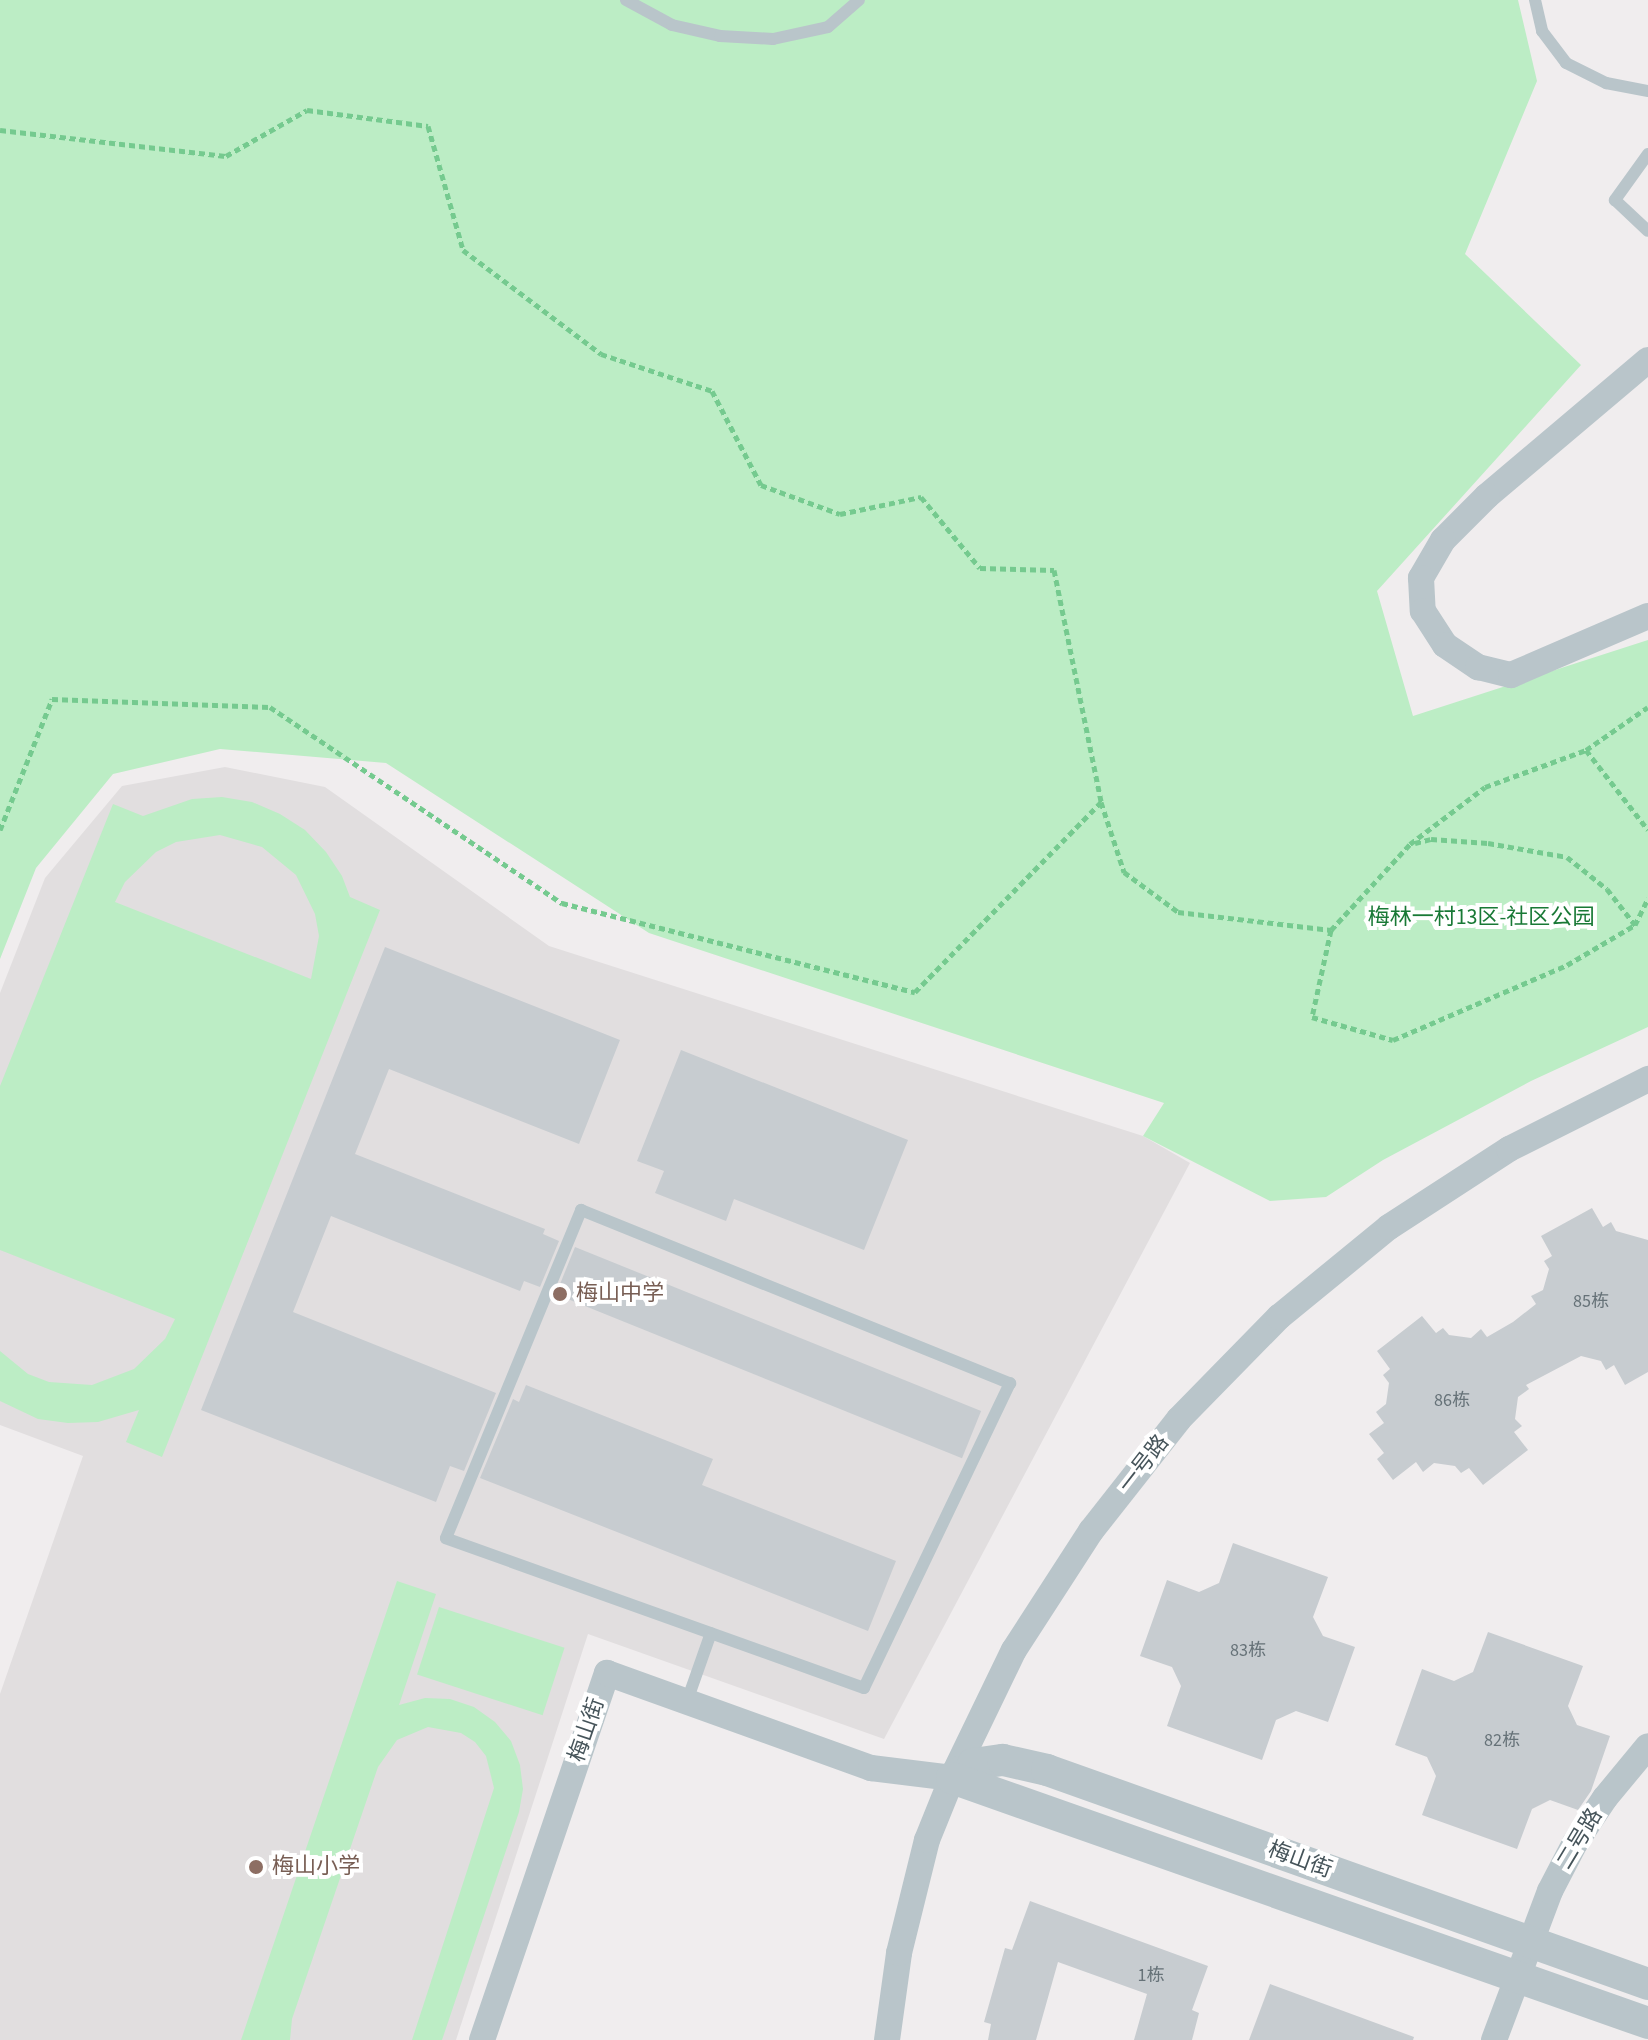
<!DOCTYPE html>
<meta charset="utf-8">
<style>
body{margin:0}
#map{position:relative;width:1648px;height:2040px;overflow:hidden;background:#f0edee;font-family:"Source Sans 3","Noto Sans SC",sans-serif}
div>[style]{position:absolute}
.education>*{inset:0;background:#e1dedf}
.green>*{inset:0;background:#bcedc5;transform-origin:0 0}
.building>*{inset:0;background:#c7ccd0;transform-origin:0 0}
.path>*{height:5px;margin-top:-2.5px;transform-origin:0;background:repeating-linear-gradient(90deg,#75ca8f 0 6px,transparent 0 10px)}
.service>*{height:12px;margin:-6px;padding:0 6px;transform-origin:6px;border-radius:6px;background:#b9c5ca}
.minor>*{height:26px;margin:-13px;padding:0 13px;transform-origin:13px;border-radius:13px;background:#b9c5ca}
.tertiary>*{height:32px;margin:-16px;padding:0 16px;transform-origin:16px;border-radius:16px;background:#b9c5ca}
.dots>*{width:22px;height:22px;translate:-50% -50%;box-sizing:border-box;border:4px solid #fff;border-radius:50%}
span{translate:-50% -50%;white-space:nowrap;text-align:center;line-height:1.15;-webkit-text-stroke:8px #fff;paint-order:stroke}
.number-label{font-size:18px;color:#667278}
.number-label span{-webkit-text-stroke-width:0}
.park-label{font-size:22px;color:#197936}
.education-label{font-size:22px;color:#785e54}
.left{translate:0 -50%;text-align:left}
.street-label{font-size:22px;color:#46545a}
</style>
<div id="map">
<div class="education">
<div style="clip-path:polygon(225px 767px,325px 787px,549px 946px,1143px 1136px,1190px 1163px,884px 1739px,588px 1634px,456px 2040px,0 2040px,0 1694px,83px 1456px,0 1425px,0 993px,45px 878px,122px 786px)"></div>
</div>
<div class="green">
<div style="clip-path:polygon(0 0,1518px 0,1537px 81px,1465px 254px,1581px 365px,1377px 591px,1413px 716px,1648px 640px,1648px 1027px,1531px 1081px,1383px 1160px,1326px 1197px,1270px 1201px,1143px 1136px,1164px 1103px,649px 933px,386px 763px,220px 749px,113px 774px,36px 868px,0 959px)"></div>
<div style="clip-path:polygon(evenodd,222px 797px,252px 802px,280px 814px,305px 830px,326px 852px,342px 876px,350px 897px,380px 910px,162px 1457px,126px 1442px,139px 1410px,98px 1422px,68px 1423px,38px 1419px,0 1401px,0 1351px,28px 1374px,49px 1382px,92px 1385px,134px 1369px,165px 1339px,175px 1319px,0 1250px,0 1086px,113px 804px,143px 816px,192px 799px,222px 797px,220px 835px,262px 847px,296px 875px,315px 914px,319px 936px,311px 979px,115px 902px,125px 882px,156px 852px,176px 842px,220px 835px)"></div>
<div style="clip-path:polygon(397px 1581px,436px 1594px,399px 1705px,425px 1698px,450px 1699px,474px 1707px,495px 1722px,511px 1741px,520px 1765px,523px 1789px,519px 1812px,442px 2040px,412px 2040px,494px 1788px,486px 1756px,475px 1742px,461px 1733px,428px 1727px,397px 1740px,378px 1767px,292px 2019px,290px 2040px,241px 2040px)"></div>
<div style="left:439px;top:1607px;width:132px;height:71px;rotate:18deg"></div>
</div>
<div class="building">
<div style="clip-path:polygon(385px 947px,620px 1040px,579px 1144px,389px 1069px,355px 1154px,545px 1229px,543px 1234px,559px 1241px,540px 1287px,524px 1281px,520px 1291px,331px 1216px,293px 1312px,496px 1393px,464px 1471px,450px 1466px,436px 1502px,201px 1410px)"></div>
<div style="clip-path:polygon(681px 1050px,908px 1140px,864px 1250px,734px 1199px,726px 1221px,655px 1193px,664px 1171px,637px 1161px)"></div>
<div style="clip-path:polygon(1592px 1208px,1603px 1227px,1611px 1222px,1616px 1231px,1648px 1240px,1648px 1372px,1625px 1385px,1614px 1365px,1606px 1370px,1601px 1361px,1581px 1356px,1526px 1385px,1529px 1389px,1518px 1397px,1515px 1419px,1522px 1426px,1514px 1432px,1528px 1450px,1483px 1485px,1469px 1468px,1461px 1473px,1455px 1466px,1434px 1463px,1423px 1472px,1416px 1462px,1393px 1480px,1377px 1459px,1384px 1453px,1369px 1434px,1384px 1423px,1376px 1412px,1386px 1404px,1389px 1383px,1383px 1375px,1390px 1369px,1377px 1351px,1422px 1316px,1436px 1333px,1443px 1328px,1449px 1335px,1471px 1338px,1481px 1329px,1487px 1337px,1513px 1322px,1536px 1304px,1531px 1296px,1543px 1290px,1549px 1269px,1544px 1261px,1552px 1256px,1541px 1236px)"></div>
<div style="left:575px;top:1247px;width:438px;height:51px;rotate:22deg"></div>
<div style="clip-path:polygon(526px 1385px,713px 1459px,702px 1485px,896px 1561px,868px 1631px,480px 1478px,513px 1399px,519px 1402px)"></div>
<div style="clip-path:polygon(1233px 1543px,1328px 1577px,1313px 1617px,1323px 1636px,1355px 1647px,1328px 1722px,1296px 1711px,1276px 1720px,1262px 1760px,1167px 1726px,1181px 1686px,1172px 1667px,1140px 1656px,1167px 1580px,1199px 1592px,1219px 1583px)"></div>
<div style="clip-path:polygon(1488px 1632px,1583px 1666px,1568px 1706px,1577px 1725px,1610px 1736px,1591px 1791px,1578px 1810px,1550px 1800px,1532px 1809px,1517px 1849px,1422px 1815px,1436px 1776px,1427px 1757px,1395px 1745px,1422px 1669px,1454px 1681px,1473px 1672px)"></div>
<div style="clip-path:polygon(1030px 1901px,1208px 1966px,1192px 2010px,1199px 2013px,1192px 2040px,1134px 2040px,1147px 1994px,1058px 1962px,1036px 2040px,988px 2040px,991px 2024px,984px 2022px,1005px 1948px,1012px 1950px)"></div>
<div style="clip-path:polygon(1270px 1984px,1414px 2037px,1413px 2040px,1249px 2040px)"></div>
</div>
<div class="path">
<div style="left:0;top:130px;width:227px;rotate:6.6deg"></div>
<div style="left:226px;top:156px;width:93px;rotate:-29.6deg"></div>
<div style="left:307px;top:110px;width:122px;rotate:7.5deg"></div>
<div style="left:428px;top:126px;width:129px;rotate:74.2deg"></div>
<div style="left:463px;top:250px;width:173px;rotate:37deg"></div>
<div style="left:601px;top:354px;width:117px;rotate:18.4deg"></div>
<div style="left:712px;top:391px;width:106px;rotate:62.5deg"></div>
<div style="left:761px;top:485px;width:84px;rotate:20.2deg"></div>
<div style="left:840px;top:514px;width:83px;rotate:-11.9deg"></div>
<div style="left:921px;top:497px;width:92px;rotate:50.3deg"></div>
<div style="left:980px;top:568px;width:74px;rotate:1.5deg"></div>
<div style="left:1054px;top:570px;width:237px;rotate:78.5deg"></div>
<div style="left:1101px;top:802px;width:74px;rotate:71.8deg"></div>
<div style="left:1124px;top:872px;width:67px;rotate:36.5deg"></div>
<div style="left:1178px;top:912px;width:154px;rotate:6.7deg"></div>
<div style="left:1331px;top:930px;width:89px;rotate:102.3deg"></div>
<div style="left:1312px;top:1017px;width:84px;rotate:15.9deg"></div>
<div style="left:1393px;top:1040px;width:189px;rotate:-23.3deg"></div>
<div style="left:1567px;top:965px;width:79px;rotate:-30.5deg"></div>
<div style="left:1635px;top:925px;width:30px;rotate:-64deg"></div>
<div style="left:1586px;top:750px;width:101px;rotate:52.2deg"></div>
<div style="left:0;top:830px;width:141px;rotate:-68.3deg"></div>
<div style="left:52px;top:699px;width:218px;rotate:2.1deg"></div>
<div style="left:270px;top:707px;width:352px;rotate:33.9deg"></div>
<div style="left:562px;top:903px;width:364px;rotate:14.2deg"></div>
<div style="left:915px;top:992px;width:266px;rotate:-45.6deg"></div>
<div style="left:1415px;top:843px;width:16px;rotate:-14deg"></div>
<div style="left:1431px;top:839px;width:57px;rotate:4deg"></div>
<div style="left:1488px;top:843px;width:80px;rotate:10deg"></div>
<div style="left:1567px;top:857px;width:51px;rotate:38.7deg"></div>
<div style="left:1607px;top:889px;width:46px;rotate:52.1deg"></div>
<div style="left:1331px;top:930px;width:117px;rotate:-47.4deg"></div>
<div style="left:1410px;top:844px;width:94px;rotate:-37.2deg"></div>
<div style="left:1485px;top:787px;width:108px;rotate:-20.1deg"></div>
<div style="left:1586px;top:750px;width:75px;rotate:-34.7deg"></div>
</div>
<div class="service">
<div style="left:626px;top:0;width:52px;rotate:28.5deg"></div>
<div style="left:672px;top:25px;width:49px;rotate:12.9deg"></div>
<div style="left:720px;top:36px;width:53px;rotate:3.2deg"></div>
<div style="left:773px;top:39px;width:56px;rotate:-12.3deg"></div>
<div style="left:828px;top:27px;width:41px;rotate:-41.1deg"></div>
<div style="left:1535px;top:0;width:32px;rotate:77deg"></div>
<div style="left:1542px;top:31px;width:40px;rotate:53deg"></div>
<div style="left:1566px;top:63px;width:45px;rotate:26.6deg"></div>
<div style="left:1606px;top:83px;width:43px;rotate:10.8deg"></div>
<div style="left:1648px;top:154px;width:57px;rotate:125.7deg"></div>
<div style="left:1615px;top:200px;width:45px;rotate:43.2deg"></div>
<div style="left:581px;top:1210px;width:463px;rotate:22deg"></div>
<div style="left:1010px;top:1383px;width:338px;rotate:115.6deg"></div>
<div style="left:864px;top:1688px;width:444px;rotate:-160.3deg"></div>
<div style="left:446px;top:1538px;width:355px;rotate:-67.6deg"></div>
<div style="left:687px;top:1701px;width:72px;rotate:-70.6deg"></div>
</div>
<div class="minor">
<div style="left:1648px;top:360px;width:211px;rotate:139.8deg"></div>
<div style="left:1487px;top:496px;width:62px;rotate:135deg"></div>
<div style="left:1443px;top:540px;width:44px;rotate:120.1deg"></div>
<div style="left:1421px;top:578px;width:33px;rotate:87deg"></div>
<div style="left:1423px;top:611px;width:40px;rotate:57.1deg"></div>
<div style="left:1445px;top:645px;width:40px;rotate:34deg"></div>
<div style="left:1478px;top:667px;width:34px;rotate:14deg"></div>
<div style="left:1511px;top:675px;width:149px;rotate:-23.3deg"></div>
<div style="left:482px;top:2040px;width:388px;rotate:-71.2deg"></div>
<div style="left:607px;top:1673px;width:281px;rotate:19.8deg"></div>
<div style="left:871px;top:1768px;width:82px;rotate:7deg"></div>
<div style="left:887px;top:2040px;width:88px;rotate:-82.1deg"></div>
<div style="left:899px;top:1953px;width:116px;rotate:-76.1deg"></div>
<div style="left:927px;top:1840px;width:67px;rotate:-68deg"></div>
<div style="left:952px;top:1778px;width:142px;rotate:-64.2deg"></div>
<div style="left:1014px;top:1650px;width:142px;rotate:-57.1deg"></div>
<div style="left:1091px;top:1531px;width:142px;rotate:-51.8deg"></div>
<div style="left:1179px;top:1419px;width:143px;rotate:-45.6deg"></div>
<div style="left:1279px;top:1317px;width:142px;rotate:-39.3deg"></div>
<div style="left:1389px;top:1227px;width:143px;rotate:-33deg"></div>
<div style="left:1509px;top:1149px;width:156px;rotate:-26.7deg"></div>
<div style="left:1494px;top:2040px;width:159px;rotate:-69.4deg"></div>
<div style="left:1550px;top:1891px;width:54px;rotate:-62.5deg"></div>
<div style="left:1575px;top:1843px;width:54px;rotate:-56.3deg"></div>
<div style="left:1605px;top:1798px;width:67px;rotate:-50.4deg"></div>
</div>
<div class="tertiary">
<div style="left:952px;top:1778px;width:25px;rotate:-34deg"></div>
<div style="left:973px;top:1764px;width:30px;rotate:-8deg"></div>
<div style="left:1003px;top:1760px;width:45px;rotate:12.8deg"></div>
<div style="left:1047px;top:1770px;width:638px;rotate:19.6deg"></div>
<div style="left:952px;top:1778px;width:738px;rotate:19.39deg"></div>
</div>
<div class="dots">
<div style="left:560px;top:1294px;background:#8d6e63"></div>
<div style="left:256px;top:1867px;background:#8d6e63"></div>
</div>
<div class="number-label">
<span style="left:1591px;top:1302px">85栋</span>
<span style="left:1452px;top:1401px">86栋</span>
<span style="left:1248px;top:1651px">83栋</span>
<span style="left:1502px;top:1741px">82栋</span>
<span style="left:1151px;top:1976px">1栋</span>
</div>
<div class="park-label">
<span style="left:1481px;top:918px">梅林一村13区-社区公园</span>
</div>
<div class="education-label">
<span class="left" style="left:576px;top:1294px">梅山中学</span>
<span class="left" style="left:272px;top:1867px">梅山小学</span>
</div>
<div class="street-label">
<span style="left:1144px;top:1464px;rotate:-52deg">一号路</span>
<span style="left:587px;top:1730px;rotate:-71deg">梅山街</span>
<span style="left:1580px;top:1839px;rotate:-59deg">二号路</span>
<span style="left:1300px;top:1860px;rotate:20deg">梅山街</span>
</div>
</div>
